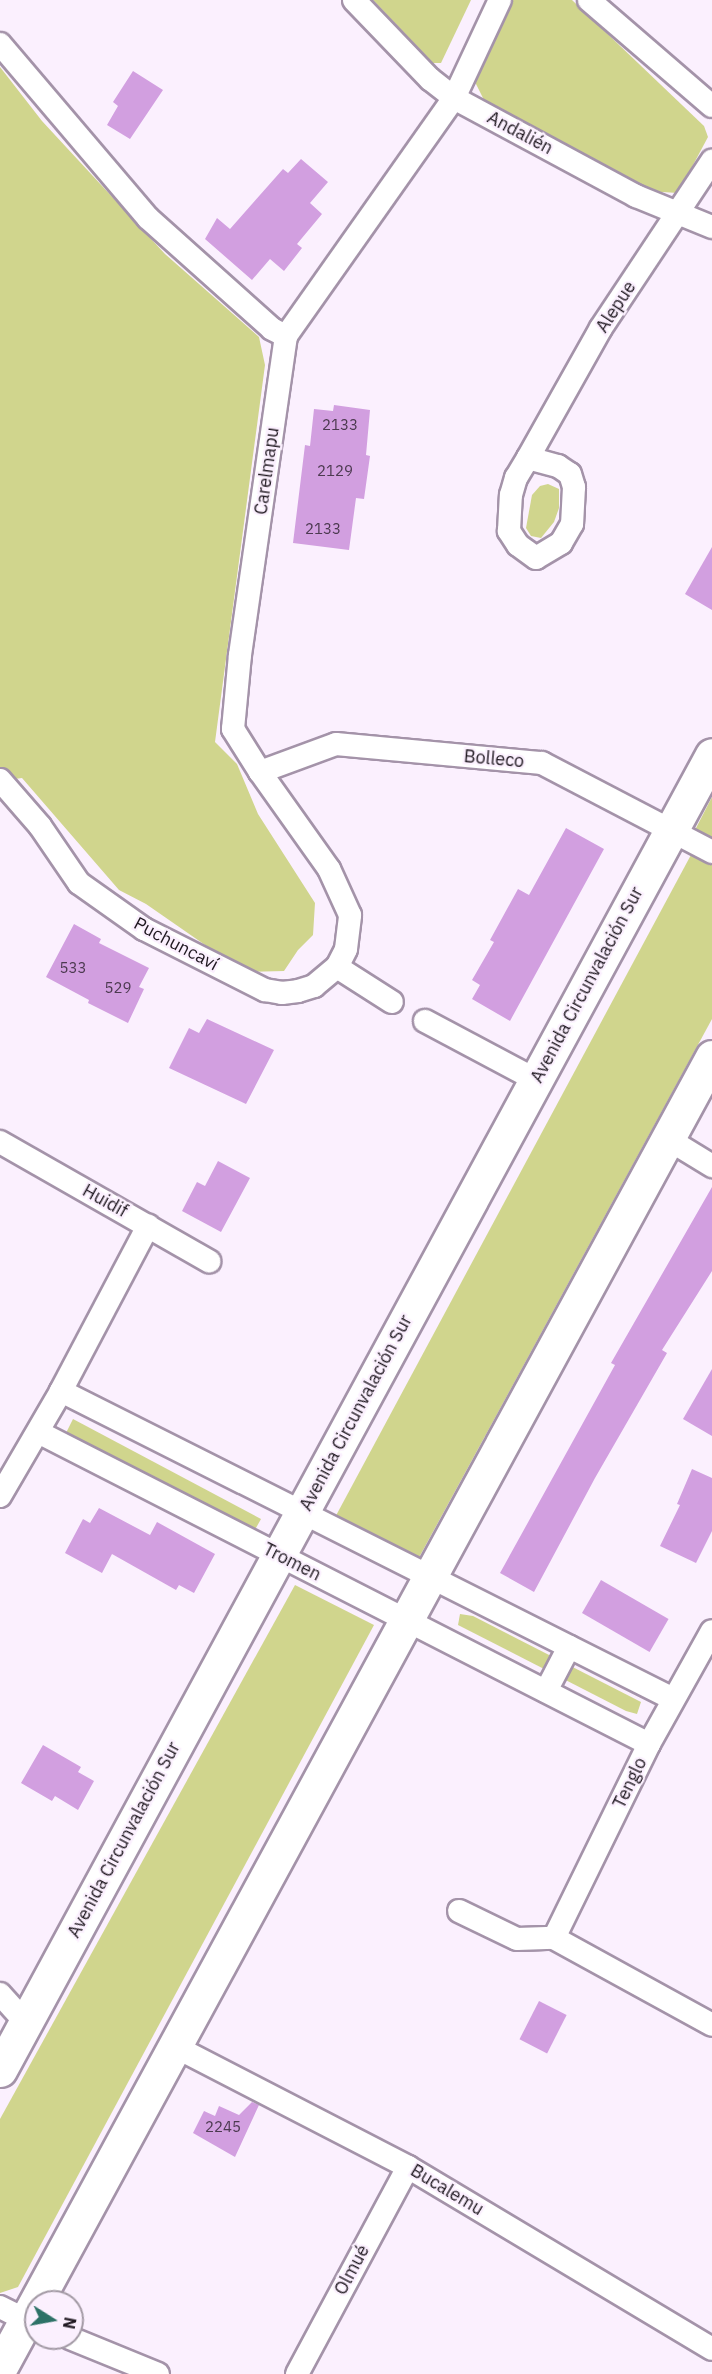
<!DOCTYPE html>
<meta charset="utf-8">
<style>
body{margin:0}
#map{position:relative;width:712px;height:2374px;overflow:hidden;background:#fbf0fe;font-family:"IBM Plex Sans",sans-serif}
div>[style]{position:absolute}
.green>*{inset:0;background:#d0d58d}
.building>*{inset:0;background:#d29fe0;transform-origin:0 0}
.roads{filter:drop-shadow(2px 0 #a493a9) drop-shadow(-2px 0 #a493a9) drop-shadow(0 2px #a493a9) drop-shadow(0 -2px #a493a9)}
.minor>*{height:22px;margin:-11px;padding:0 11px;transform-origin:11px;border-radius:11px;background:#fff}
.secondary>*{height:33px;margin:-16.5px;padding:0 16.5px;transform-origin:16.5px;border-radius:16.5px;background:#fff}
span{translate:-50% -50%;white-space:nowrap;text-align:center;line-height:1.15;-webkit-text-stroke:4.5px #fbf0fe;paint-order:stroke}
.number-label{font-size:15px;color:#4c3a50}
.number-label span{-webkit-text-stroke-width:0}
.street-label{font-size:18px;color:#1f1820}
.north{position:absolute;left:24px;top:2290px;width:60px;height:60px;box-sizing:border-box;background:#fbf0fe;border:2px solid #a39aa5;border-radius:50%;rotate:101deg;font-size:16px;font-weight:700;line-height:24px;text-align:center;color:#1f1820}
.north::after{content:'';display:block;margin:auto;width:21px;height:27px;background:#2d7267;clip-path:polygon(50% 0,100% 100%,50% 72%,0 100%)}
</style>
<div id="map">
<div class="green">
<div style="clip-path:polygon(373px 0,471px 0,441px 63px,433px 63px)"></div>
<div style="clip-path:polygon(509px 0,572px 0,704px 126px,708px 137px,678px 193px,646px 191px,485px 102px,475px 82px)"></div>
<div style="clip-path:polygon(0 67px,42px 121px,165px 254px,259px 337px,265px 365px,215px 742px,237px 764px,258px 814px,315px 903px,313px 935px,298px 950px,284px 971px,244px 972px,146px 904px,119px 890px,22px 778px,0 781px)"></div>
<div style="clip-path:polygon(548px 484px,559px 489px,559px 508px,554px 522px,541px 538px,531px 536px,526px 528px,532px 495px,540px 486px)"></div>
<div style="clip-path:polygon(712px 797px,712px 840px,695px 830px)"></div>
<div style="clip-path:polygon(692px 853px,712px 862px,712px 1019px,416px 1563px,332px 1523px)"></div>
<div style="clip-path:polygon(73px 1419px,261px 1519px,252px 1535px,66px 1433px)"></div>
<div style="clip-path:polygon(295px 1585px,374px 1625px,18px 2287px,0 2293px,0 2119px)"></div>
<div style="clip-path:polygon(460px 1614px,473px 1616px,641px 1702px,637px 1714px,626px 1711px,458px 1625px)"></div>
</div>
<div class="building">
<div style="clip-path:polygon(133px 71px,163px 90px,130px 139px,107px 125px,118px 106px,113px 102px)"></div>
<div style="clip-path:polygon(301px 159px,328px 182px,310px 203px,322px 214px,297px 244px,302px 248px,284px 271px,270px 259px,252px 280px,205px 239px,217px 218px,230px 229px,283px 169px,288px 173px)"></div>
<div style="clip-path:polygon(334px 405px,370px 410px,366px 455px,370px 456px,364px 499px,356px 498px,349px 550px,293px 543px,305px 445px,310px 446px,314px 409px,333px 411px)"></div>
<div style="clip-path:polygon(712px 547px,712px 610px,685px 594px)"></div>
<div style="clip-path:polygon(566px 828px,604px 849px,510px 1021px,472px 999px,480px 985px,472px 980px,494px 942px,490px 940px,518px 889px,529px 895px)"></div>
<div style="clip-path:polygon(74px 924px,101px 939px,99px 943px,149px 968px,139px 987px,144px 989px,128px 1023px,88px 1003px,89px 1000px,46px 977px)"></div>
<div style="clip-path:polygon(207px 1019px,274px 1050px,246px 1104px,169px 1068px,189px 1028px,199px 1033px)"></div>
<div style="clip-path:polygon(218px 1161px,250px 1178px,221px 1232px,182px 1211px,197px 1182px,205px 1186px)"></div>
<div style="clip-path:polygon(712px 1187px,712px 1271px,662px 1350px,667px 1353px,595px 1478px,534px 1592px,500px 1573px,615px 1365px,611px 1363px)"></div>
<div style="clip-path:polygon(712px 1369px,712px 1436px,683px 1419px)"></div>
<div style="clip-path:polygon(692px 1469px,712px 1478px,712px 1531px,696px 1563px,660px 1546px,680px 1505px,677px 1504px)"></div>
<div style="clip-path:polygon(99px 1508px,150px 1535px,157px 1522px,215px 1554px,194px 1593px,179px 1585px,176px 1590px,112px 1554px,102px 1573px,65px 1553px,83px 1519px,90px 1523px)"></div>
<div style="left:601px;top:1580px;width:78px;height:38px;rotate:30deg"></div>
<div style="clip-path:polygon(43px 1745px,81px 1767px,78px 1772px,94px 1781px,78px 1810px,55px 1796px,52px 1801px,21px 1783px)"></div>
<div style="left:539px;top:2001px;width:31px;height:43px;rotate:27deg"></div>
<div style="clip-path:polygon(252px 2102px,259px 2105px,235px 2157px,193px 2133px,204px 2111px,215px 2116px,219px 2106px,239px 2115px)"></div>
</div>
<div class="roads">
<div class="minor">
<div style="left:354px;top:0;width:110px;rotate:46.1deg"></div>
<div style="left:430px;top:79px;width:31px;rotate:38deg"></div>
<div style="left:454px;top:98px;width:207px;rotate:28.3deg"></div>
<div style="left:636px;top:196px;width:82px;rotate:22.2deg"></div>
<div style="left:589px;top:0;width:162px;rotate:40.8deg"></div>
<div style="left:0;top:44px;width:228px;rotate:49.6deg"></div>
<div style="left:148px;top:218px;width:166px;rotate:41.8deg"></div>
<div style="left:272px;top:329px;width:16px;rotate:27deg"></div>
<div style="left:528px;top:458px;width:149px;rotate:-60.7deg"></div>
<div style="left:601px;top:328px;width:201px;rotate:-56.4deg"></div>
<div style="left:528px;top:458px;width:31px;rotate:15deg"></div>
<div style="left:558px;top:466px;width:14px;rotate:34deg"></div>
<div style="left:570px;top:474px;width:14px;rotate:73deg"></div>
<div style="left:574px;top:487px;width:37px;rotate:93deg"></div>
<div style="left:572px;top:524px;width:22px;rotate:120deg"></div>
<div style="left:561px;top:543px;width:29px;rotate:149deg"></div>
<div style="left:536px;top:558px;width:22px;rotate:-144deg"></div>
<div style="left:518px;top:545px;width:17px;rotate:-123deg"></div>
<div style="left:509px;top:531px;width:36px;rotate:-87deg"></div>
<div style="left:511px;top:495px;width:18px;rotate:-74deg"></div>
<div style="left:516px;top:478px;width:23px;rotate:-59deg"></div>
<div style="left:260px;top:772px;width:81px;rotate:-20.2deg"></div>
<div style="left:336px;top:744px;width:207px;rotate:5.3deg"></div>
<div style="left:542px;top:763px;width:192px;rotate:27.6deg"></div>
<div style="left:0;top:780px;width:61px;rotate:49deg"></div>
<div style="left:40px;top:826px;width:69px;rotate:55.6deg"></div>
<div style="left:79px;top:883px;width:80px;rotate:35.3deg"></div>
<div style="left:144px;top:929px;width:136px;rotate:26.8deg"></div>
<div style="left:265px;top:990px;width:17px;rotate:10deg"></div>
<div style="left:282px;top:993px;width:16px;rotate:-7deg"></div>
<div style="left:298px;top:991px;width:17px;rotate:-17deg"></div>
<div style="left:314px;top:986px;width:30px;rotate:-40deg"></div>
<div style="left:337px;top:967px;width:65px;rotate:32.5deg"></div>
<div style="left:337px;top:967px;width:20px;rotate:-63deg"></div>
<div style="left:346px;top:949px;width:34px;rotate:-83deg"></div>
<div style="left:350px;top:915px;width:51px;rotate:-114.5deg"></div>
<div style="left:329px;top:869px;width:119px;rotate:-125.4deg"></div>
<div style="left:260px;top:772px;width:51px;rotate:-122.1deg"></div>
<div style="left:233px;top:729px;width:74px;rotate:-84.6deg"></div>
<div style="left:240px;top:655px;width:322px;rotate:-81.8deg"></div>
<div style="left:286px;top:336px;width:291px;rotate:-54.8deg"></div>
<div style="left:454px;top:98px;width:108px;rotate:-64.9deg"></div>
<div style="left:425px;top:1021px;width:126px;rotate:28deg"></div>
<div style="left:668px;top:1139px;width:52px;rotate:31.5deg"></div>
<div style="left:0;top:1142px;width:241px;rotate:29.7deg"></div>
<div style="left:61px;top:1391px;width:685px;rotate:26.71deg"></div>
<div style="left:38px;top:1432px;width:686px;rotate:27.05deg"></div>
<div style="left:0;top:1496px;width:121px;rotate:-59.8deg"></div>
<div style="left:61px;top:1391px;width:187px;rotate:-62.2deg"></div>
<div style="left:546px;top:1691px;width:50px;rotate:-62.4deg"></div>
<div style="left:459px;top:1911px;width:64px;rotate:25.8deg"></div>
<div style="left:517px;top:1939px;width:37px;rotate:-2deg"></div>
<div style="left:554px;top:1938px;width:180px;rotate:28.8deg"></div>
<div style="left:554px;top:1938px;width:216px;rotate:-63.9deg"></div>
<div style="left:649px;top:1744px;width:129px;rotate:-60.9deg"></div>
<div style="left:0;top:1994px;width:39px;rotate:48deg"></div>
<div style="left:174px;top:2046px;width:263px;rotate:27.3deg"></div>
<div style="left:408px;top:2167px;width:354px;rotate:30.9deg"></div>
<div style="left:0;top:2307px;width:40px;rotate:26.6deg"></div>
<div style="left:70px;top:2338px;width:95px;rotate:22.2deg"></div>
<div style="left:297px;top:2374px;width:235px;rotate:-61.8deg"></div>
</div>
<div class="secondary">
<div style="left:0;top:2070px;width:1495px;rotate:-61.57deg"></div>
<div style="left:0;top:2368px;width:1492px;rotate:-61.49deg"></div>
</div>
</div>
<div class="number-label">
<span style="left:340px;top:425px">2133</span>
<span style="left:335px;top:471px">2129</span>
<span style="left:323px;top:529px">2133</span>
<span style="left:73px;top:968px">533</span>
<span style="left:118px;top:988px">529</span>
<span style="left:223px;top:2127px">2245</span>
</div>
<div class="street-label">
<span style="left:520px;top:133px;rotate:28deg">Andalién</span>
<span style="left:616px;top:307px;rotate:-57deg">Alepue</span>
<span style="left:267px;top:471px;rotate:-82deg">Carelmapu</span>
<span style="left:494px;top:759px;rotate:5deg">Bolleco</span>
<span style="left:176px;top:944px;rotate:28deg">Puchuncaví</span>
<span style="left:587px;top:985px;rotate:-62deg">Avenida Circunvalación Sur</span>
<span style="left:105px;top:1201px;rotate:29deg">Huidif</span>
<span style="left:356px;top:1413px;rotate:-62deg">Avenida Circunvalación Sur</span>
<span style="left:292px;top:1562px;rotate:27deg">Tromen</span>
<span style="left:630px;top:1783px;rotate:-64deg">Tenglo</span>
<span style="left:124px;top:1840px;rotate:-62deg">Avenida Circunvalación Sur</span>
<span style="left:447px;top:2190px;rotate:31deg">Bucalemu</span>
<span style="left:352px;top:2270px;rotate:-62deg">Olmué</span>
</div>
<div class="north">N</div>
</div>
